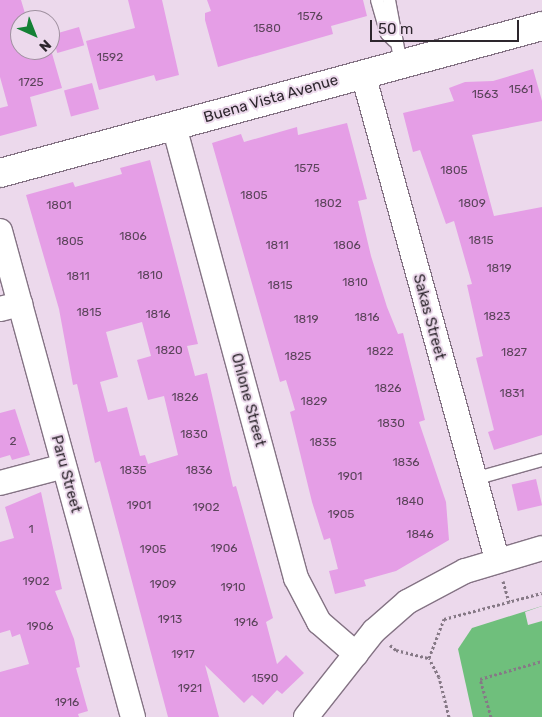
<!DOCTYPE html>
<style>
body{margin:0}
#map{position:relative;width:542px;height:717px;overflow:hidden;background:#ecd9ec;font-family:Rubik,sans-serif}
div>[style]{position:absolute}
.water>*{inset:0;background:#6fbf7c}
.pier>*{inset:0;background:#ecd9ec}
.building>*{inset:0;background:#e59ee6;transform-origin:0 0}
.path>*{height:3px;margin-top:-1.5px;transform-origin:0;background:repeating-linear-gradient(90deg,#867986 0 2.5px,transparent 0 5px)}
.roads{filter:drop-shadow(1px 0 #847384) drop-shadow(-1px 0 #847384) drop-shadow(0 1px #847384) drop-shadow(0 -1px #847384)}
.lane>*{height:12px;margin:-6px;padding:0 6px;transform-origin:6px;border-radius:6px;background:#fff}
.street>*{height:24px;margin:-12px;padding:0 12px;transform-origin:12px;border-radius:12px;background:#fff}
.secondary>*{height:28px;margin:-14px;padding:0 14px;transform-origin:14px;border-radius:14px;background:#fff}
span{translate:-50% -50%;white-space:nowrap;text-align:center;line-height:1.15;-webkit-text-stroke:4px #ecd9ec;paint-order:stroke}
.number-label{font-size:12px;color:#5b445b}
.number-label span{-webkit-text-stroke-width:0}
.street-label{font-size:15px;color:#2d262d}
.north{position:absolute;left:10px;top:10px;width:50px;height:50px;box-sizing:border-box;background:#ecd9ec;border:1px solid #a091a0;border-radius:50%;rotate:136deg;font-size:14px;font-weight:700;line-height:20px;text-align:center;color:#2d262d}
.north::after{content:'';display:block;margin:auto;width:18px;height:22px;background:#148035;clip-path:polygon(50% 0,100% 100%,50% 72%,0 100%)}
.scale{position:absolute;left:370px;top:20px;width:149px;height:22px;box-sizing:border-box;border:2px solid #2d262d;border-top:0;padding-left:6px;font-size:15px;line-height:18px;white-space:nowrap;color:#2d262d;-webkit-text-stroke:4px #ecd9ec;paint-order:stroke}
</style>
<div id="map">
<div class="water">
<div style="clip-path:polygon(542px 606px,542px 717px,473px 717px,458px 649px,472px 628px)"></div>
</div>
<div class="pier">
<div style="clip-path:polygon(542px 606px,542px 621px,528px 625px,525px 612px)"></div>
</div>
<div class="building">
<div style="clip-path:polygon(0 0,21px 0,27px 20px,20px 20px,20px 50px,51px 50px,62px 88px,30px 97px,37px 126px,0 136px,0 108px,8px 106px,0 77px)"></div>
<div style="clip-path:polygon(128px 0,162px 0,179px 75px,156px 81px,154px 75px,99px 90px,86px 41px,135px 28px)"></div>
<div style="clip-path:polygon(207px 0,363px 0,367px 16px,331px 26px,333px 34px,218px 67px,205px 20px,205px 13px,211px 11px)"></div>
<div style="left:79px;top:27px;width:19px;height:28px;rotate:74deg"></div>
<div style="clip-path:polygon(533px 69px,542px 101px,542px 121px,472px 135px,494px 216px,542px 207px,542px 435px,494px 450px,488px 432px,494px 430px,476px 358px,483px 356px,467px 285px,472px 284px,454px 221px,446px 224px,420px 150px,413px 152px,403px 113px,454px 101px,449px 88px,465px 82px,493px 81px)"></div>
<div style="left:92px;top:83px;width:27px;height:29px;rotate:75deg"></div>
<div style="clip-path:polygon(347px 123px,367px 199px,358px 201px,371px 256px,387px 307px,398px 334px,403px 333px,425px 420px,419px 422px,446px 502px,449px 540px,396px 571px,364px 580px,366px 586px,335px 594px,329px 571px,338px 569px,330px 538px,324px 540px,312px 502px,290px 412px,295px 410px,286px 380px,280px 382px,212px 143px,241px 134px,244px 142px,297px 127px,298px 135px)"></div>
<div style="clip-path:polygon(evenodd,150px 160px,198px 344px,187px 346px,195px 376px,207px 373px,233px 487px,236px 486px,273px 618px,266px 622px,277px 664px,286px 655px,304px 673px,282px 694px,277px 690px,263px 705px,252px 695px,244px 703px,205px 665px,219px 717px,168px 717px,100px 461px,95px 463px,77px 384px,73px 385px,59px 309px,26px 195px,73px 182px,75px 187px,122px 174px,120px 168px,150px 160px,142px 322px,151px 356px,137px 360px,148px 400px,164px 396px,178px 455px,148px 464px,145px 455px,140px 456px,127px 407px,108px 412px,100px 382px,118px 377px,106px 332px,142px 322px)"></div>
<div style="clip-path:polygon(15px 409px,30px 455px,12px 460px,10px 455px,0 458px,0 413px)"></div>
<div style="left:536px;top:479px;width:27px;height:25px;rotate:77deg"></div>
<div style="clip-path:polygon(41px 492px,62px 589px,55px 591px,74px 639px,80px 667px,76px 668px,88px 711px,78px 714px,79px 717px,0 717px,0 672px,29px 664px,20px 634px,12px 637px,10px 630px,0 633px,0 542px,14px 538px,5px 507px)"></div>
</div>
<div class="path">
<div style="left:503px;top:581px;width:22px;rotate:74deg"></div>
<div style="left:390px;top:645px;width:8px;rotate:40deg"></div>
<div style="left:396px;top:650px;width:34px;rotate:14deg"></div>
<div style="left:449px;top:717px;width:41px;rotate:-104deg"></div>
<div style="left:439px;top:677px;width:21px;rotate:-118deg"></div>
<div style="left:429px;top:658px;width:42px;rotate:-69deg"></div>
<div style="left:444px;top:619px;width:101px;rotate:-14.9deg"></div>
<div style="left:491px;top:717px;width:40px;rotate:-106deg"></div>
<div style="left:480px;top:679px;width:65px;rotate:-16.2deg"></div>
</div>
<div class="roads">
<div class="lane">
<div style="left:377px;top:0;width:35px;rotate:74deg"></div>
<div style="left:387px;top:34px;width:10px;rotate:45deg"></div>
<div style="left:389px;top:0;width:65px;rotate:79.4deg"></div>
<div style="left:474px;top:479px;width:71px;rotate:-15.6deg"></div>
</div>
<div class="street">
<div style="left:363px;top:74px;width:503px;rotate:74.56deg"></div>
<div style="left:174px;top:126px;width:468px;rotate:74.9deg"></div>
<div style="left:296px;top:578px;width:50px;rotate:62.4deg"></div>
<div style="left:319px;top:622px;width:49px;rotate:40.9deg"></div>
<div style="left:0;top:231px;width:504px;rotate:74.7deg"></div>
<div style="left:0;top:309px;width:21px;rotate:-14deg"></div>
<div style="left:0;top:483px;width:66px;rotate:-14.9deg"></div>
<div style="left:306px;top:717px;width:110px;rotate:-51.7deg"></div>
<div style="left:374px;top:631px;width:44px;rotate:-41.3deg"></div>
<div style="left:407px;top:602px;width:66px;rotate:-28.1deg"></div>
<div style="left:465px;top:571px;width:80px;rotate:-16.6deg"></div>
</div>
<div class="secondary">
<div style="left:0;top:173px;width:562px;rotate:-15.17deg"></div>
</div>
</div>
<div class="number-label">
<span style="left:310px;top:17px">1576</span>
<span style="left:267px;top:29px">1580</span>
<span style="left:110px;top:58px">1592</span>
<span style="left:31px;top:83px">1725</span>
<span style="left:521px;top:90px">1561</span>
<span style="left:485px;top:95px">1563</span>
<span style="left:307px;top:169px">1575</span>
<span style="left:454px;top:171px">1805</span>
<span style="left:254px;top:196px">1805</span>
<span style="left:328px;top:204px">1802</span>
<span style="left:472px;top:204px">1809</span>
<span style="left:59px;top:206px">1801</span>
<span style="left:133px;top:237px">1806</span>
<span style="left:481px;top:241px">1815</span>
<span style="left:70px;top:242px">1805</span>
<span style="left:277px;top:246px">1811</span>
<span style="left:347px;top:246px">1806</span>
<span style="left:499px;top:269px">1819</span>
<span style="left:150px;top:276px">1810</span>
<span style="left:78px;top:277px">1811</span>
<span style="left:355px;top:283px">1810</span>
<span style="left:280px;top:286px">1815</span>
<span style="left:89px;top:313px">1815</span>
<span style="left:158px;top:315px">1816</span>
<span style="left:497px;top:317px">1823</span>
<span style="left:367px;top:318px">1816</span>
<span style="left:306px;top:320px">1819</span>
<span style="left:169px;top:351px">1820</span>
<span style="left:380px;top:352px">1822</span>
<span style="left:514px;top:353px">1827</span>
<span style="left:298px;top:357px">1825</span>
<span style="left:388px;top:389px">1826</span>
<span style="left:512px;top:394px">1831</span>
<span style="left:185px;top:398px">1826</span>
<span style="left:314px;top:402px">1829</span>
<span style="left:391px;top:424px">1830</span>
<span style="left:194px;top:435px">1830</span>
<span style="left:13px;top:442px">2</span>
<span style="left:323px;top:443px">1835</span>
<span style="left:406px;top:463px">1836</span>
<span style="left:133px;top:471px">1835</span>
<span style="left:199px;top:471px">1836</span>
<span style="left:350px;top:477px">1901</span>
<span style="left:410px;top:502px">1840</span>
<span style="left:139px;top:506px">1901</span>
<span style="left:206px;top:508px">1902</span>
<span style="left:341px;top:515px">1905</span>
<span style="left:31px;top:530px">1</span>
<span style="left:420px;top:535px">1846</span>
<span style="left:224px;top:549px">1906</span>
<span style="left:153px;top:550px">1905</span>
<span style="left:36px;top:582px">1902</span>
<span style="left:163px;top:585px">1909</span>
<span style="left:233px;top:588px">1910</span>
<span style="left:170px;top:620px">1913</span>
<span style="left:246px;top:623px">1916</span>
<span style="left:40px;top:627px">1906</span>
<span style="left:183px;top:655px">1917</span>
<span style="left:265px;top:679px">1590</span>
<span style="left:190px;top:689px">1921</span>
<span style="left:67px;top:703px">1916</span>
</div>
<div class="street-label">
<span style="left:271px;top:99px;rotate:-16deg">Buena Vista Avenue</span>
<span style="left:429px;top:317px;rotate:75deg">Sakas Street</span>
<span style="left:248px;top:400px;rotate:75deg">Ohlone Street</span>
<span style="left:66px;top:474px;rotate:75deg">Paru Street</span>
</div>
<div class="north">N</div>
<div class="scale">50 m</div>
</div>
